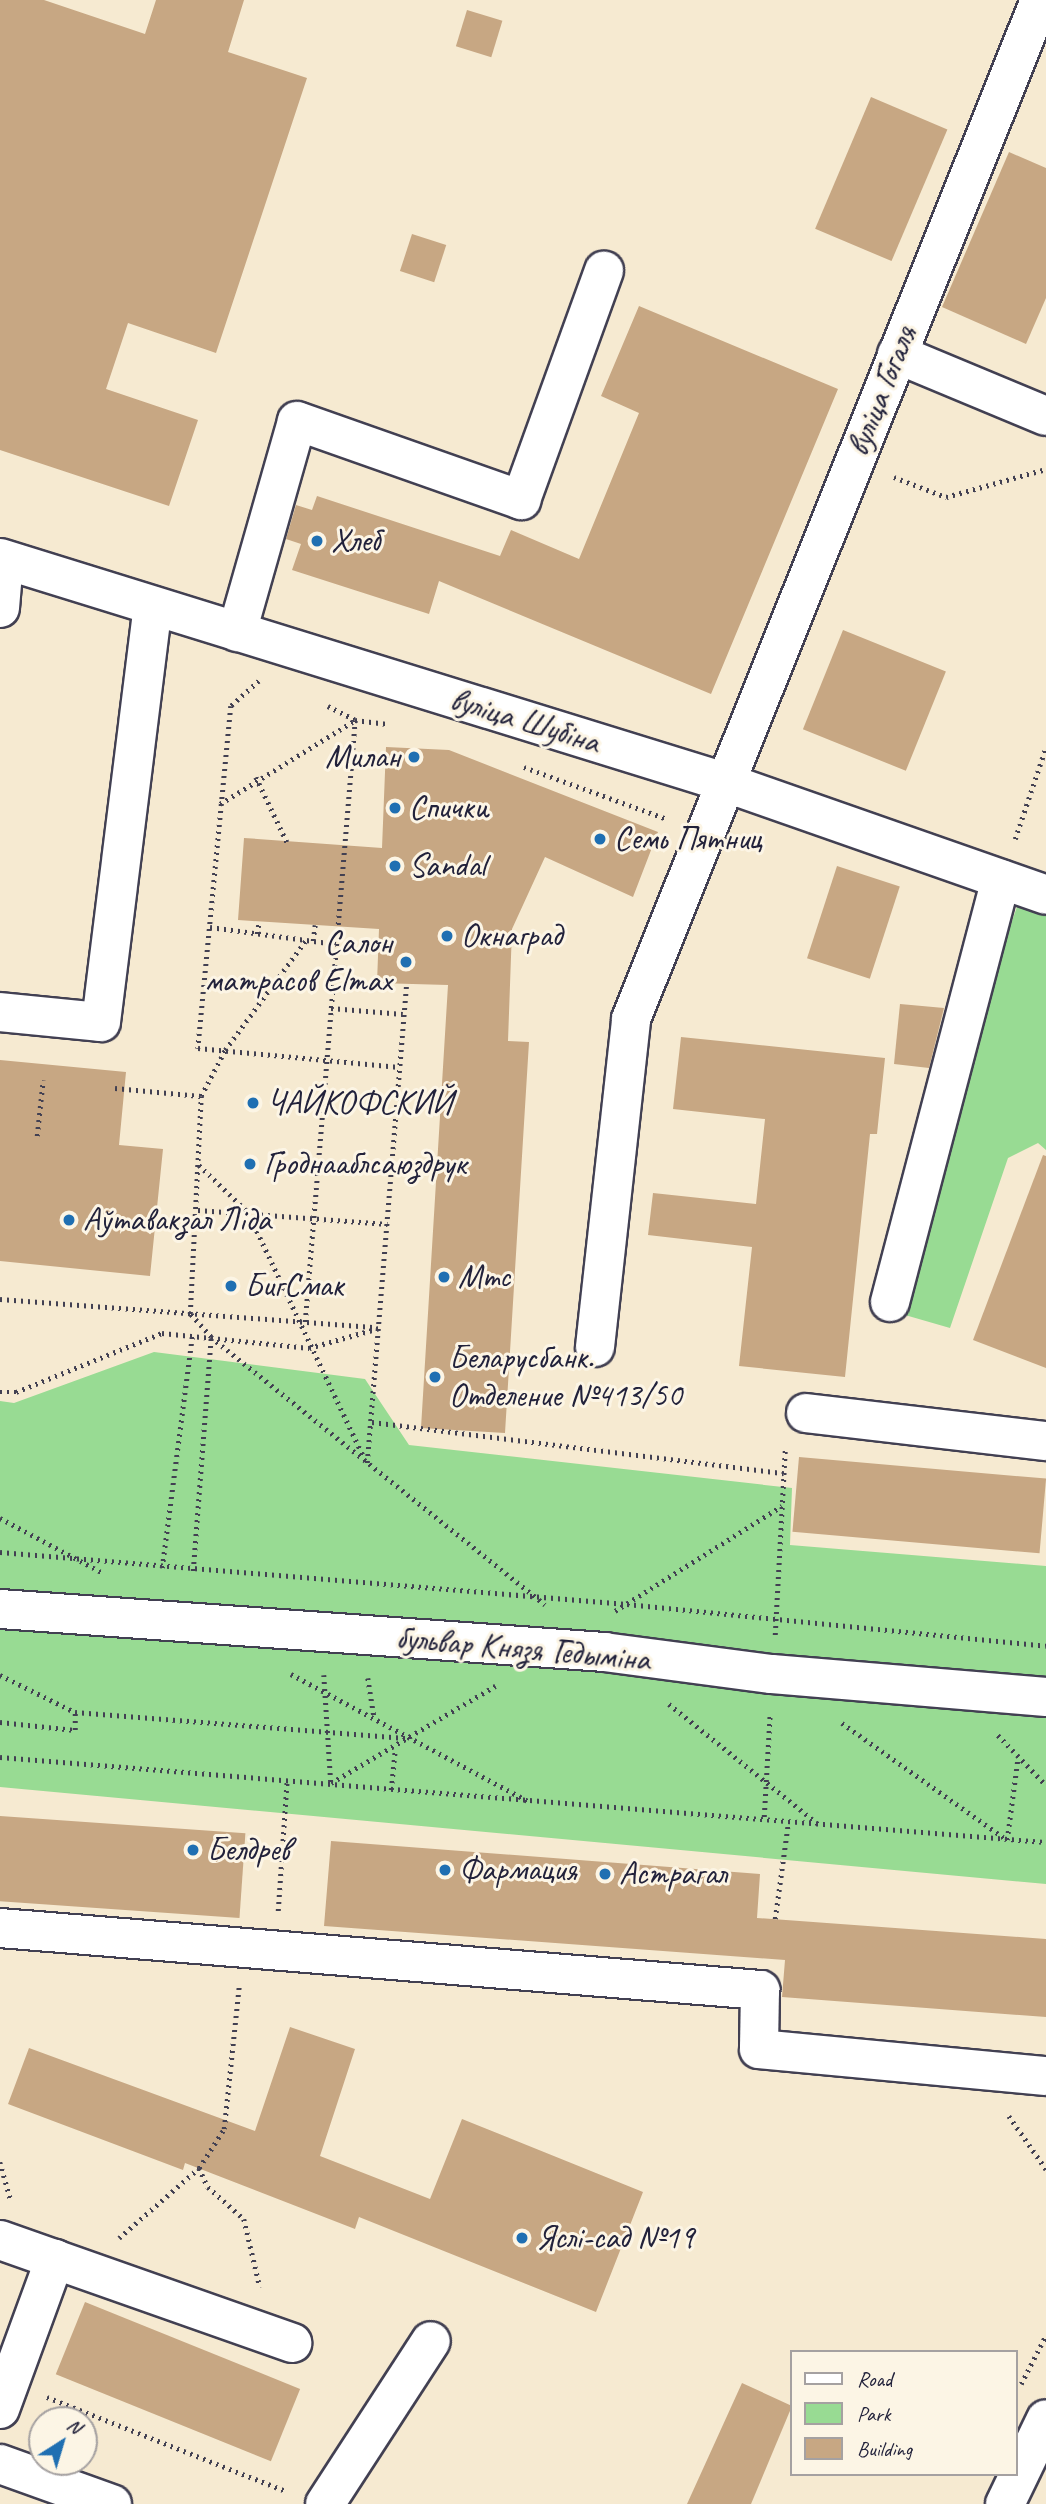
<!DOCTYPE html>
<meta charset="utf-8">
<style>
body{margin:0}
#map{position:relative;width:1046px;height:2504px;overflow:hidden;background:#f6ead1;font-family:Caveat,sans-serif}
div>[style]{position:absolute}
.green>*{inset:0;background:#98db93}
.building>*{inset:0;background:#c7a783;transform-origin:0 0}
.path>*{height:4.5px;margin-top:-2.25px;transform-origin:0;background:repeating-linear-gradient(90deg,#424052 0 2px,transparent 0 7px)}
.roads{filter:drop-shadow(2px 0 #424052) drop-shadow(-2px 0 #424052) drop-shadow(0 2px #424052) drop-shadow(0 -2px #424052)}
.minor>*{height:38px;margin:-19px;padding:0 19px;transform-origin:19px;border-radius:19px;background:#fff}
.dots>*{width:19px;height:19px;translate:-50% -50%;box-sizing:border-box;border:4px solid #fcf5e5;border-radius:50%}
span{translate:-50% -50%;white-space:nowrap;text-align:center;line-height:1.15;-webkit-text-stroke:6px #fcf5e5;paint-order:stroke}
.street-label{font-size:33px;color:#22223b}
.poi-label{font-size:33px;color:#22223b}
.left{translate:0 -50%;text-align:left}
.right{translate:-100% -50%;text-align:right}
.legend{position:absolute;left:790px;top:2350px;width:228px;height:126px;box-sizing:border-box;background:#fcf5e5;border:2px solid #a5a1a1;margin:0;padding:9px 12px;list-style:none;font-size:21px;color:#22223b}
.legend li{display:flex;align-items:center;gap:14px;height:35px}
.legend b{width:35px;border:2px solid #a5a1a1}
.north{position:absolute;left:28px;top:2406px;width:70px;height:70px;box-sizing:border-box;background:#fcf5e5;border:2px solid #a5a1a1;border-radius:50%;rotate:37deg;font-size:19px;font-weight:700;line-height:28px;text-align:center;color:#22223b}
.north::after{content:'';display:block;margin:auto;width:24px;height:32px;background:#1f6fb2;clip-path:polygon(50% 0,100% 100%,50% 72%,0 100%)}
</style>
<div id="map">
<div class="green">
<div style="clip-path:polygon(1018px 904px,1046px 914px,1046px 1150px,1038px 1143px,1008px 1158px,950px 1328px,905px 1315px,944px 1172px,980px 1011px)"></div>
<div style="clip-path:polygon(154px 1352px,365px 1379px,409px 1445px,792px 1488px,790px 1545px,1046px 1566px,1046px 1884px,0 1787px,0 1401px,14px 1403px)"></div>
</div>
<div class="building">
<div style="clip-path:polygon(0 0,44px 0,145px 34px,156px 0,244px 0,228px 52px,307px 78px,216px 353px,128px 323px,106px 389px,198px 420px,169px 506px,0 450px)"></div>
<div style="left:467px;top:10px;width:37px;height:38px;rotate:17deg"></div>
<div style="left:871px;top:97px;width:83px;height:143px;rotate:23deg"></div>
<div style="clip-path:polygon(1009px 152px,1046px 168px,1046px 298px,1026px 344px,942px 307px)"></div>
<div style="left:412px;top:234px;width:36px;height:39px;rotate:18deg"></div>
<div style="clip-path:polygon(639px 306px,838px 389px,711px 694px,439px 581px,429px 614px,292px 570px,301px 544px,286px 539px,296px 505px,312px 510px,317px 496px,500px 556px,511px 530px,579px 559px,639px 413px,601px 396px)"></div>
<div style="left:843px;top:630px;width:111px;height:107px;rotate:22deg"></div>
<div style="clip-path:polygon(386px 747px,449px 750px,658px 832px,633px 897px,545px 857px,512px 929px,508px 1041px,529px 1042px,505px 1433px,421px 1428px,448px 985px,377px 983px,379px 929px,238px 920px,244px 838px,382px 848px)"></div>
<div style="left:837px;top:866px;width:66px;height:97px;rotate:18deg"></div>
<div style="clip-path:polygon(900px 1004px,944px 1008px,929px 1068px,894px 1064px)"></div>
<div style="clip-path:polygon(681px 1037px,885px 1058px,877px 1134px,870px 1134px,845px 1377px,739px 1366px,752px 1247px,648px 1235px,653px 1193px,756px 1204px,765px 1119px,673px 1109px)"></div>
<div style="clip-path:polygon(0 1060px,126px 1072px,119px 1145px,163px 1149px,150px 1276px,0 1261px)"></div>
<div style="clip-path:polygon(1043px 1155px,1046px 1156px,1046px 1368px,973px 1340px)"></div>
<div style="left:799px;top:1457px;width:248px;height:75px;rotate:5deg"></div>
<div style="left:0;top:1816px;width:246px;height:85px;rotate:4deg"></div>
<div style="clip-path:polygon(331px 1841px,760px 1874px,757px 1918px,1046px 1939px,1046px 2017px,782px 1997px,785px 1960px,324px 1926px)"></div>
<div style="clip-path:polygon(290px 2027px,355px 2049px,320px 2156px,430px 2199px,462px 2119px,643px 2192px,596px 2312px,359px 2217px,355px 2229px,185px 2163px,183px 2170px,8px 2104px,29px 2048px,255px 2131px)"></div>
<div style="left:85px;top:2302px;width:232px;height:78px;rotate:22deg"></div>
<div style="clip-path:polygon(742px 2383px,792px 2406px,751px 2504px,687px 2504px)"></div>
</div>
<div class="path">
<div style="left:894px;top:477px;width:56px;rotate:21deg"></div>
<div style="left:946px;top:497px;width:104px;rotate:-15.6deg"></div>
<div style="left:259px;top:681px;width:38px;rotate:138deg"></div>
<div style="left:231px;top:706px;width:344px;rotate:95.5deg"></div>
<div style="left:198px;top:1048px;width:202px;rotate:5.4deg"></div>
<div style="left:328px;top:706px;width:30px;rotate:27deg"></div>
<div style="left:355px;top:720px;width:31px;rotate:7deg"></div>
<div style="left:524px;top:767px;width:152px;rotate:20deg"></div>
<div style="left:256px;top:777px;width:72px;rotate:64.5deg"></div>
<div style="left:220px;top:804px;width:158px;rotate:-31.8deg"></div>
<div style="left:1015px;top:839px;width:97px;rotate:-71.4deg"></div>
<div style="left:210px;top:927px;width:127px;rotate:7.7deg"></div>
<div style="left:257px;top:934px;width:13px;rotate:-81deg"></div>
<div style="left:313px;top:941px;width:16px;rotate:-83deg"></div>
<div style="left:331px;top:1008px;width:72px;rotate:4.8deg"></div>
<div style="left:115px;top:1088px;width:86px;rotate:5.3deg"></div>
<div style="left:37px;top:1136px;width:56px;rotate:-83.9deg"></div>
<div style="left:199px;top:1165px;width:68px;rotate:43.8deg"></div>
<div style="left:248px;top:1212px;width:273px;rotate:64.7deg"></div>
<div style="left:198px;top:1210px;width:190px;rotate:4.2deg"></div>
<div style="left:0;top:1299px;width:377px;rotate:4.3deg"></div>
<div style="left:305px;top:1322px;width:604px;rotate:-85.25deg"></div>
<div style="left:211px;top:1337px;width:428px;rotate:38.7deg"></div>
<div style="left:0;top:1392px;width:16px"></div>
<div style="left:16px;top:1392px;width:157px;rotate:-22deg"></div>
<div style="left:162px;top:1333px;width:148px;rotate:5.8deg"></div>
<div style="left:309px;top:1348px;width:73px;rotate:-15.9deg"></div>
<div style="left:372px;top:1422px;width:415px;rotate:7.1deg"></div>
<div style="left:367px;top:1463px;width:481px;rotate:-85.3deg"></div>
<div style="left:0;top:1518px;width:115px;rotate:28.1deg"></div>
<div style="left:0;top:1552px;width:629px;rotate:4.74deg"></div>
<div style="left:627px;top:1604px;width:421px;rotate:5.7deg"></div>
<div style="left:162px;top:1568px;width:234px;rotate:-82.6deg"></div>
<div style="left:193px;top:1571px;width:235px;rotate:-85.6deg"></div>
<div style="left:211px;top:1337px;width:31px;rotate:-132deg"></div>
<div style="left:190px;top:1314px;width:218px;rotate:-87.1deg"></div>
<div style="left:201px;top:1096px;width:52px;rotate:-62.4deg"></div>
<div style="left:225px;top:1050px;width:137px;rotate:-53.6deg"></div>
<div style="left:615px;top:1611px;width:197px;rotate:-32.2deg"></div>
<div style="left:775px;top:1635px;width:187px;rotate:-86.9deg"></div>
<div style="left:291px;top:1674px;width:271px;rotate:28.2deg"></div>
<div style="left:0;top:1675px;width:84px;rotate:26.3deg"></div>
<div style="left:324px;top:1675px;width:108px;rotate:86.3deg"></div>
<div style="left:331px;top:1783px;width:191px;rotate:-30.6deg"></div>
<div style="left:368px;top:1678px;width:39px;rotate:81deg"></div>
<div style="left:669px;top:1704px;width:195px;rotate:38.8deg"></div>
<div style="left:0;top:1722px;width:75px;rotate:6.1deg"></div>
<div style="left:75px;top:1730px;width:18px;rotate:-90deg"></div>
<div style="left:75px;top:1712px;width:334px;rotate:4.5deg"></div>
<div style="left:842px;top:1723px;width:202px;rotate:35.3deg"></div>
<div style="left:1007px;top:1840px;width:84px;rotate:-82.5deg"></div>
<div style="left:998px;top:1735px;width:69px;rotate:46.2deg"></div>
<div style="left:0;top:1757px;width:1049px;rotate:4.65deg"></div>
<div style="left:391px;top:1790px;width:40px;rotate:-84.3deg"></div>
<div style="left:764px;top:1817px;width:104px;rotate:-86.7deg"></div>
<div style="left:278px;top:1911px;width:131px;rotate:-86.1deg"></div>
<div style="left:775px;top:1919px;width:96px;rotate:-82.2deg"></div>
<div style="left:1009px;top:2116px;width:65px;rotate:55.1deg"></div>
<div style="left:0;top:2162px;width:41px;rotate:74.2deg"></div>
<div style="left:199px;top:2168px;width:21px;rotate:65deg"></div>
<div style="left:208px;top:2187px;width:48px;rotate:41.6deg"></div>
<div style="left:244px;top:2219px;width:70px;rotate:76.8deg"></div>
<div style="left:119px;top:2238px;width:106px;rotate:-41.2deg"></div>
<div style="left:199px;top:2168px;width:46px;rotate:-57.3deg"></div>
<div style="left:224px;top:2129px;width:143px;rotate:-84deg"></div>
<div style="left:1021px;top:2384px;width:55px;rotate:-63deg"></div>
<div style="left:47px;top:2397px;width:257px;rotate:21.5deg"></div>
</div>
<div class="roads">
<div class="minor">
<div style="left:897px;top:354px;width:161px;rotate:22.6deg"></div>
<div style="left:0;top:558px;width:758px;rotate:17.19deg"></div>
<div style="left:724px;top:782px;width:341px;rotate:19.3deg"></div>
<div style="left:0;top:608px;width:48px;rotate:-85.2deg"></div>
<div style="left:237px;top:632px;width:219px;rotate:-74.1deg"></div>
<div style="left:297px;top:421px;width:238px;rotate:19.4deg"></div>
<div style="left:521px;top:500px;width:244px;rotate:-70.1deg"></div>
<div style="left:0;top:1012px;width:101px;rotate:5.7deg"></div>
<div style="left:101px;top:1022px;width:419px;rotate:-82.9deg"></div>
<div style="left:890px;top:1302px;width:437px;rotate:-75.3deg"></div>
<div style="left:595px;top:1347px;width:330px;rotate:-83.7deg"></div>
<div style="left:631px;top:1019px;width:1098px;rotate:-68.13deg"></div>
<div style="left:806px;top:1413px;width:242px;rotate:6.7deg"></div>
<div style="left:0;top:1609px;width:606px;rotate:4.07deg"></div>
<div style="left:604px;top:1652px;width:169px;rotate:7.5deg"></div>
<div style="left:772px;top:1674px;width:275px;rotate:4.8deg"></div>
<div style="left:0;top:1928px;width:763px;rotate:4.66deg"></div>
<div style="left:760px;top:1990px;width:59px;rotate:91deg"></div>
<div style="left:759px;top:2049px;width:288px;rotate:5.4deg"></div>
<div style="left:0;top:2240px;width:310px;rotate:19.4deg"></div>
<div style="left:0;top:2409px;width:160px;rotate:-69.9deg"></div>
<div style="left:0;top:2464px;width:119px;rotate:19.7deg"></div>
<div style="left:325px;top:2504px;width:194px;rotate:-57deg"></div>
<div style="left:1005px;top:2504px;width:94px;rotate:-64.2deg"></div>
</div>
</div>
<div class="dots">
<div style="left:317px;top:541px;background:#1f6fb2"></div>
<div style="left:414px;top:757px;background:#1f6fb2"></div>
<div style="left:395px;top:808px;background:#1f6fb2"></div>
<div style="left:600px;top:839px;background:#1f6fb2"></div>
<div style="left:395px;top:866px;background:#1f6fb2"></div>
<div style="left:447px;top:936px;background:#1f6fb2"></div>
<div style="left:406px;top:962px;background:#1f6fb2"></div>
<div style="left:253px;top:1103px;background:#1f6fb2"></div>
<div style="left:250px;top:1164px;background:#1f6fb2"></div>
<div style="left:69px;top:1220px;background:#1f6fb2"></div>
<div style="left:444px;top:1277px;background:#1f6fb2"></div>
<div style="left:231px;top:1286px;background:#1f6fb2"></div>
<div style="left:435px;top:1377px;background:#1f6fb2"></div>
<div style="left:193px;top:1850px;background:#1f6fb2"></div>
<div style="left:445px;top:1870px;background:#1f6fb2"></div>
<div style="left:605px;top:1874px;background:#1f6fb2"></div>
<div style="left:522px;top:2238px;background:#1f6fb2"></div>
</div>
<div class="street-label">
<span style="left:882px;top:391px;rotate:-68deg">вуліца Гогаля</span>
<span style="left:525px;top:721px;rotate:17deg">вуліца Шубіна</span>
<span style="left:523px;top:1649px;rotate:5deg">бульвар Князя Гедыміна</span>
</div>
<div class="poi-label">
<span class="left" style="left:331px;top:541px">Хлеб</span>
<span class="right" style="left:400px;top:757px">Милан</span>
<span class="left" style="left:409px;top:808px">Спички</span>
<span class="left" style="left:614px;top:839px">Семь Пятниц</span>
<span class="left" style="left:409px;top:866px">Sandal</span>
<span class="left" style="left:461px;top:936px">Окнаград</span>
<span class="right" style="left:392px;top:962px">Салон<br>матрасов Elmax</span>
<span class="left" style="left:267px;top:1103px">ЧАЙКОФСКИЙ</span>
<span class="left" style="left:264px;top:1164px">Гроднааблсаюздрук</span>
<span class="left" style="left:83px;top:1220px">Аўтавакзал Ліда</span>
<span class="left" style="left:458px;top:1277px">Мтс</span>
<span class="left" style="left:245px;top:1286px">БигСмак</span>
<span class="left" style="left:449px;top:1377px">Беларусбанк.<br>Отделение №413/50</span>
<span class="left" style="left:207px;top:1850px">Белдрев</span>
<span class="left" style="left:459px;top:1870px">Фармация</span>
<span class="left" style="left:619px;top:1874px">Астрагал</span>
<span class="left" style="left:536px;top:2238px">Яслі-сад №19</span>
</div>
<ul class="legend">
<li><b style="height:9px;background:#fff"></b>Road</li>
<li><b style="height:19px;background:#98db93"></b>Park</li>
<li><b style="height:19px;background:#c7a783"></b>Building</li>
</ul>
<div class="north">N</div>
</div>
